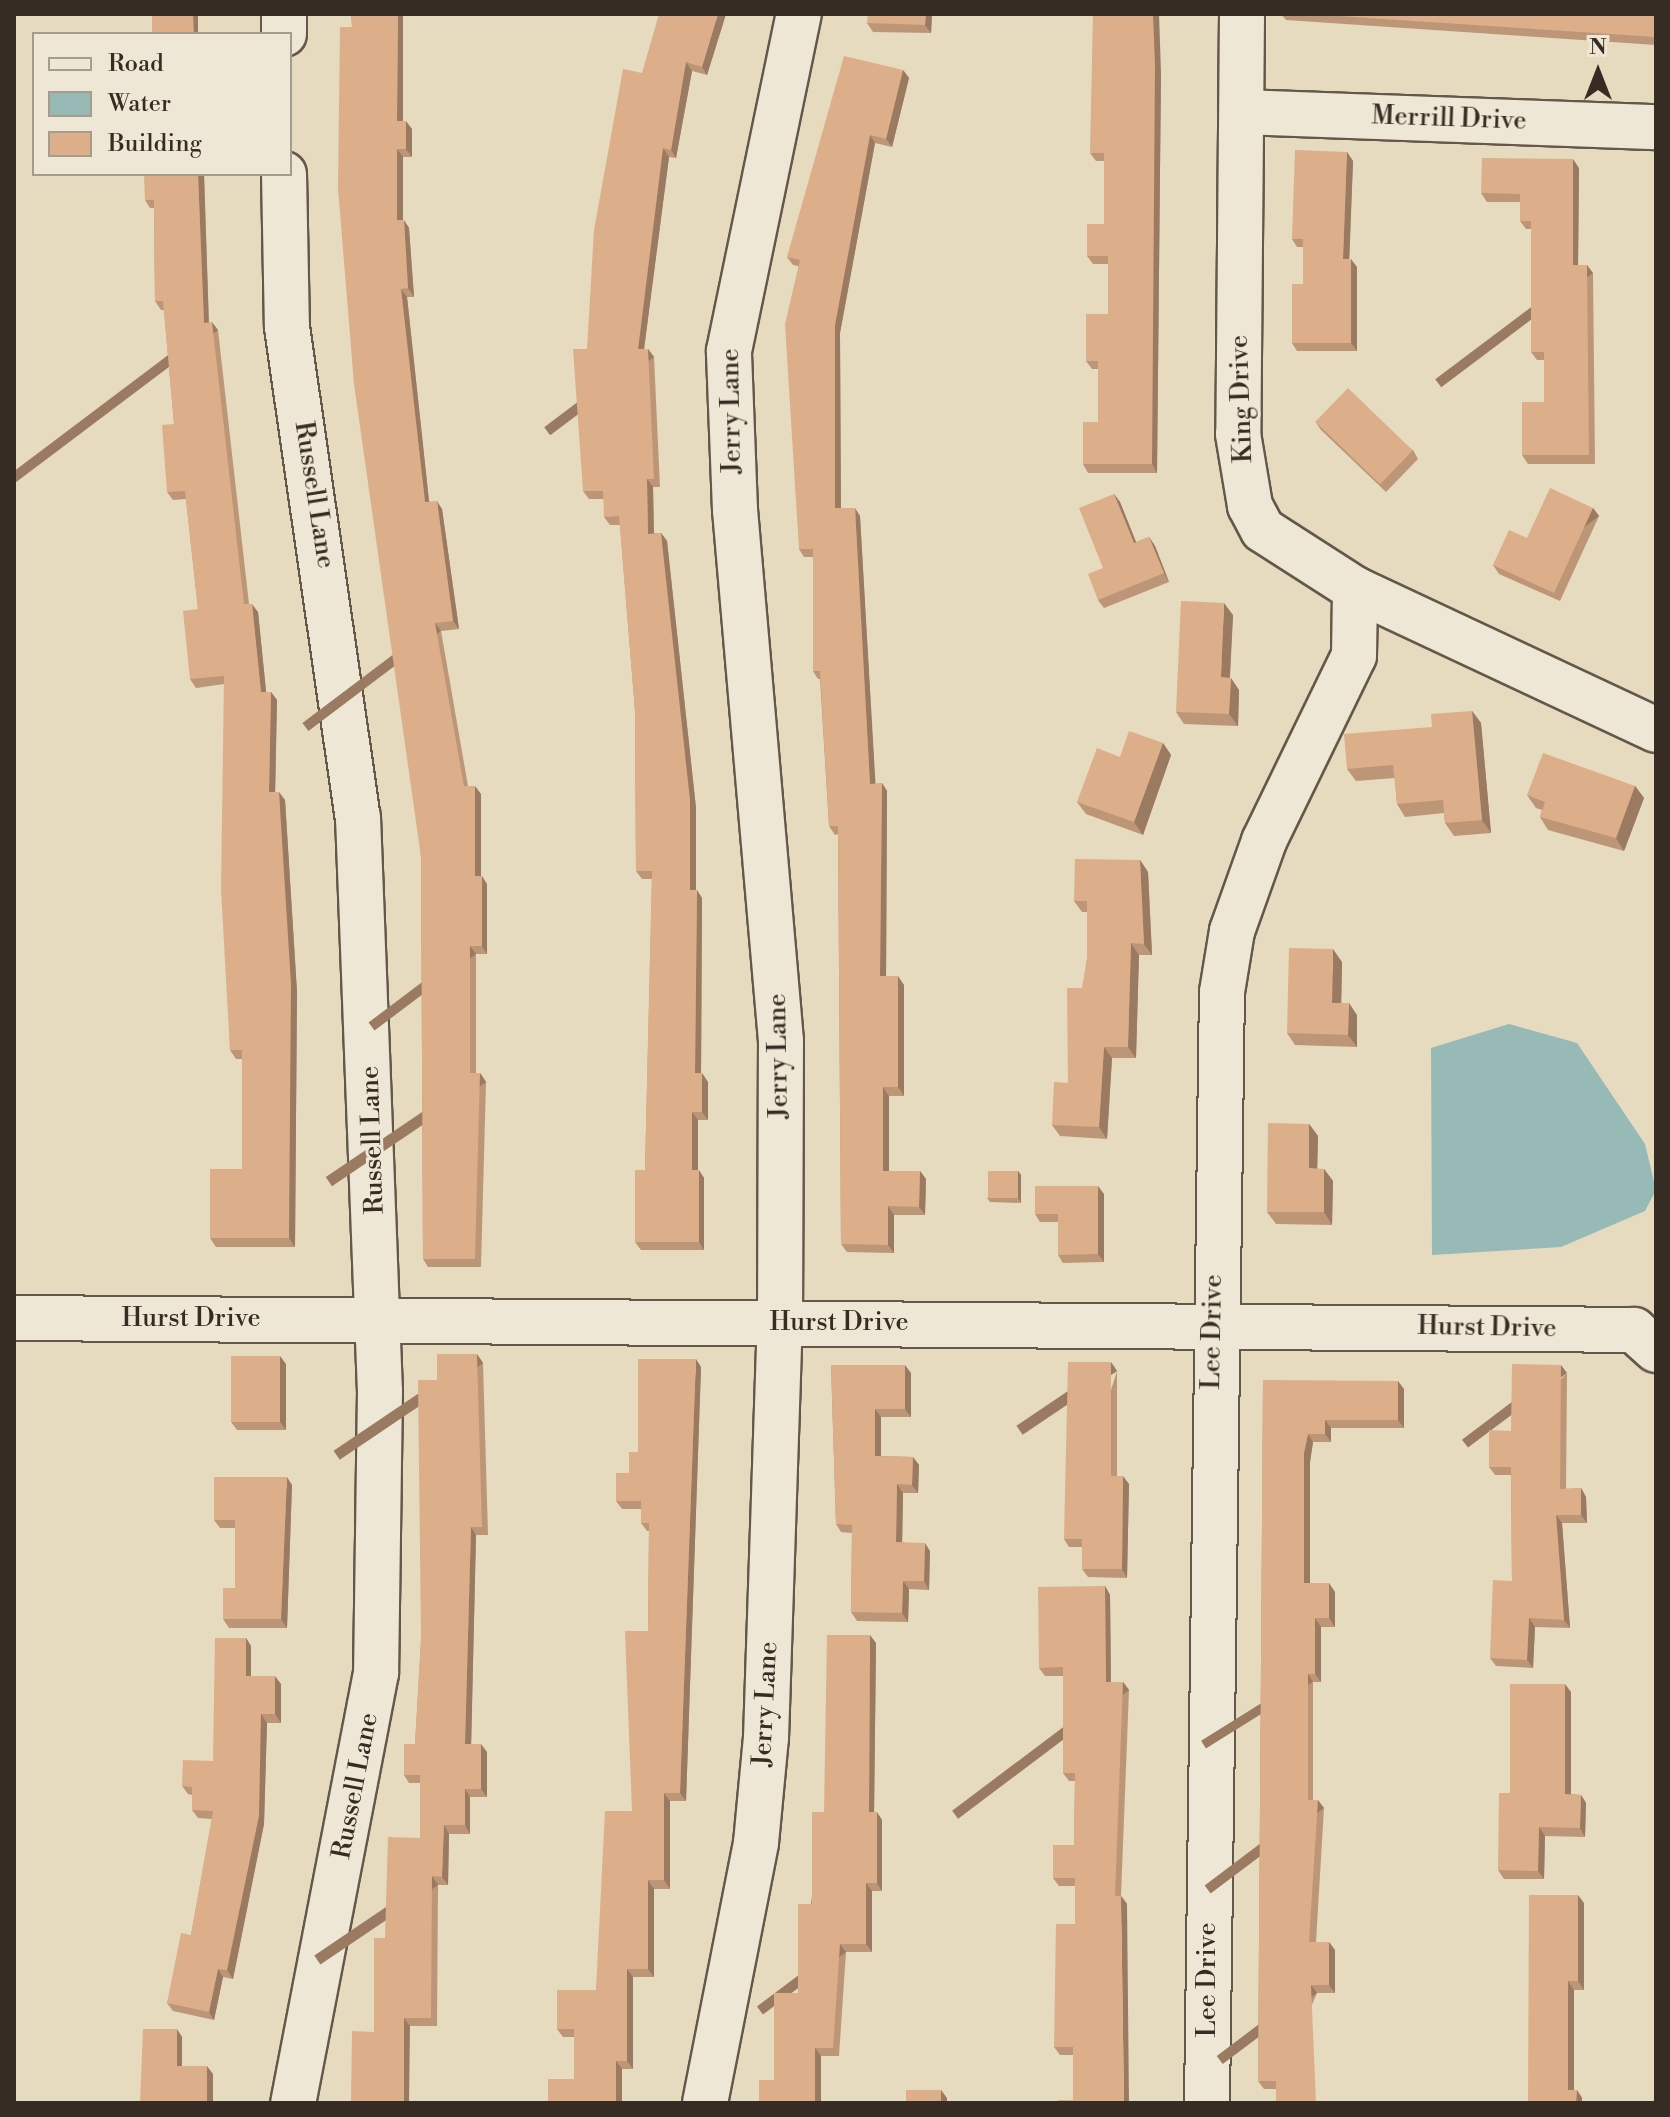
<!DOCTYPE html>
<style>
body{margin:0}
#map{position:relative;width:1670px;height:2117px;overflow:hidden;background:#e6dabf;font-family:"Libre Bodoni",serif}
div>[style]{position:absolute}
.water>*{inset:0;background:#97bab7}
.roads{filter:drop-shadow(2px 0 #63584a) drop-shadow(-2px 0 #63584a) drop-shadow(0 2px #63584a) drop-shadow(0 -2px #63584a)}
.minor>*{height:44px;margin:-22px;padding:0 22px;transform-origin:22px;border-radius:22px;background:#efe7d5}
.wall>*{inset:0;background:#bd9677}
.shaded-wall>*{inset:0;background:#9a7a61;transform-origin:0 0}
.building>*{inset:0;background:#dcae8a;transform-origin:0 0}
span{translate:-50% -50%;white-space:nowrap;text-align:center;line-height:1.15;-webkit-text-stroke:6px #efe7d5;paint-order:stroke}
.street-label{font-size:26px;color:#372c23}
.frame{position:absolute;inset:0;border:16px solid #372c23;pointer-events:none}
.legend{position:absolute;left:32px;top:32px;width:260px;height:144px;box-sizing:border-box;background:#efe7d5;border:2px solid #a59c8e;margin:0;padding:10px 14px;list-style:none;font-size:24px;color:#372c23}
.legend li{display:flex;align-items:center;gap:16px;height:40px}
.legend b{width:40px;border:2px solid #a59c8e}
.north{position:absolute;left:1558px;top:32px;width:80px;height:80px;-webkit-text-stroke:6px #efe7d5;paint-order:stroke;rotate:0deg;font-size:22px;font-weight:700;line-height:32px;text-align:center;color:#372c23}
.north::after{content:'';display:block;margin:auto;width:28px;height:36px;background:#372c23;clip-path:polygon(50% 0,100% 100%,50% 72%,0 100%)}
</style>
<div id="map">
<div class="water">
<div style="clip-path:polygon(1509px 1024px,1577px 1043px,1645px 1144px,1656px 1190px,1645px 1211px,1561px 1247px,1432px 1255px,1431px 1048px)"></div>
</div>
<div class="roads">
<div class="minor">
<div style="left:1242px;top:14px;width:420px;rotate:90.5deg"></div>
<div style="left:1238px;top:434px;width:73px;rotate:80.5deg"></div>
<div style="left:1250px;top:506px;width:27px;rotate:62deg"></div>
<div style="left:1263px;top:530px;width:109px;rotate:32.7deg"></div>
<div style="left:1355px;top:589px;width:332px;rotate:25.1deg"></div>
<div style="left:284px;top:34px;width:20px;rotate:-90deg"></div>
<div style="left:1243px;top:112px;width:413px;rotate:2.1deg"></div>
<div style="left:284px;top:174px;width:153px;rotate:88.9deg"></div>
<div style="left:287px;top:327px;width:495px;rotate:81.8deg"></div>
<div style="left:358px;top:817px;width:574px;rotate:87.81deg"></div>
<div style="left:380px;top:1391px;width:282px;rotate:90.8deg"></div>
<div style="left:376px;top:1673px;width:438px;rotate:100.9deg"></div>
<div style="left:14px;top:1318px;width:1620px;rotate:0.42deg"></div>
<div style="left:1634px;top:1330px;width:30px;rotate:42deg"></div>
<div style="left:705px;top:2103px;width:265px;rotate:-78.9deg"></div>
<div style="left:756px;top:1843px;width:105px;rotate:-84.6deg"></div>
<div style="left:766px;top:1738px;width:415px;rotate:-88.1deg"></div>
<div style="left:780px;top:1323px;width:282px;rotate:-89.8deg"></div>
<div style="left:781px;top:1041px;width:533px;rotate:-94.95deg"></div>
<div style="left:735px;top:510px;width:159px;rotate:-92.2deg"></div>
<div style="left:729px;top:351px;width:344px;rotate:-78.3deg"></div>
<div style="left:1207px;top:2103px;width:1111px;rotate:-89.23deg"></div>
<div style="left:1222px;top:992px;width:62px;rotate:-80.7deg"></div>
<div style="left:1232px;top:931px;width:96px;rotate:-70.4deg"></div>
<div style="left:1264px;top:841px;width:206px;rotate:-64.1deg"></div>
<div style="left:1354px;top:656px;width:67px;rotate:-89.1deg"></div>
</div>
</div>
<div class="wall">
<div style="clip-path:polygon(351px 14px,403px 14px,403px 121px,412px 129px,412px 157px,403px 157px,403px 220px,409px 228px,414px 297px,407px 297px,429px 501px,442px 509px,459px 629px,441px 631px,468px 786px,481px 794px,481px 876px,487px 884px,487px 954px,476px 954px,476px 1073px,480px 1073px,486px 1082px,481px 1267px,428px 1267px,423px 1259px,421px 857px)"></div>
<div style="clip-path:polygon(726px 14px,707px 75px,692px 71px,676px 158px,669px 157px,644px 349px,648px 349px,654px 357px,660px 487px,653px 487px,654px 533px,661px 533px,667px 541px,696px 808px,696px 890px,702px 898px,701px 1073px,708px 1082px,708px 1120px,698px 1120px,698px 1170px,704px 1178px,704px 1250px,641px 1250px,635px 1242px,645px 1170px,652px 879px,642px 879px,636px 871px,635px 711px,620px 525px,610px 525px,604px 517px,604px 499px,589px 499px,583px 491px,587px 349px,642px 73px)"></div>
<div style="clip-path:polygon(932px 14px,931px 33px,873px 32px,867px 23px)"></div>
<div style="clip-path:polygon(1281px 14px,1656px 14px,1656px 45px,1286px 20px)"></div>
<div style="clip-path:polygon(903px 70px,909px 78px,892px 147px,875px 143px,840px 333px,841px 508px,860px 516px,875px 784px,882px 783px,887px 791px,886px 976px,904px 985px,904px 1096px,889px 1096px,889px 1171px,920px 1171px,926px 1179px,925px 1215px,894px 1215px,894px 1253px,847px 1252px,841px 1244px,838px 834px,835px 835px,829px 826px,820px 679px,818px 679px,813px 671px,813px 557px,804px 557px,799px 549px,798px 266px,793px 265px,787px 257px)"></div>
<div style="clip-path:polygon(1161px 73px,1157px 473px,1088px 473px,1083px 464px,1098px 422px,1098px 369px,1092px 369px,1086px 361px,1108px 314px,1108px 264px,1093px 264px,1087px 256px,1104px 224px,1104px 161px,1096px 161px,1090px 153px)"></div>
<div style="clip-path:polygon(1347px 152px,1353px 161px,1349px 259px,1357px 267px,1357px 351px,1297px 351px,1292px 343px,1303px 284px,1303px 247px,1297px 247px,1292px 239px)"></div>
<div style="clip-path:polygon(1579px 168px,1578px 265px,1593px 273px,1595px 464px,1528px 464px,1522px 455px,1544px 402px,1544px 360px,1537px 360px,1531px 352px,1531px 229px,1526px 229px,1520px 221px,1520px 202px,1487px 202px,1481px 193px)"></div>
<div style="clip-path:polygon(204px 174px,209px 322px,218px 330px,249px 604px,258px 612px,266px 692px,271px 692px,277px 700px,275px 792px,285px 800px,297px 992px,295px 1247px,216px 1247px,210px 1238px,242px 1169px,242px 1059px,236px 1059px,230px 1050px,224px 684px,196px 688px,190px 679px,198px 609px,186px 499px,173px 500px,167px 492px,174px 424px,164px 310px,161px 310px,155px 301px,154px 208px,150px 208px,145px 200px)"></div>
<div style="clip-path:polygon(1315px 421px,1413px 450px,1418px 459px,1386px 492px,1321px 430px)"></div>
<div style="clip-path:polygon(1114px 494px,1120px 502px,1136px 542px,1149px 537px,1155px 546px,1169px 582px,1104px 608px,1098px 600px)"></div>
<div style="clip-path:polygon(1593px 508px,1599px 516px,1560px 601px,1499px 574px,1493px 565px,1527px 538px)"></div>
<div style="clip-path:polygon(1233px 615px,1230px 678px,1239px 690px,1238px 726px,1184px 724px,1176px 712px)"></div>
<div style="clip-path:polygon(1472px 711px,1481px 723px,1491px 833px,1454px 836px,1445px 823px,1444px 813px,1405px 817px,1397px 804px,1395px 778px,1356px 781px,1347px 769px,1432px 727px)"></div>
<div style="clip-path:polygon(1163px 743px,1171px 755px,1143px 835px,1086px 814px,1077px 802px,1120px 757px)"></div>
<div style="clip-path:polygon(1635px 786px,1644px 798px,1624px 851px,1548px 830px,1540px 817px,1542px 810px,1536px 808px,1527px 795px)"></div>
<div style="clip-path:polygon(1140px 860px,1148px 872px,1152px 955px,1139px 955px,1136px 1058px,1112px 1058px,1107px 1139px,1060px 1136px,1052px 1125px,1068px 1083px,1087px 959px,1087px 912px,1082px 912px,1074px 901px)"></div>
<div style="clip-path:polygon(1342px 962px,1341px 1003px,1357px 1015px,1357px 1047px,1295px 1045px,1287px 1033px)"></div>
<div style="clip-path:polygon(1309px 1124px,1318px 1136px,1317px 1169px,1324px 1169px,1333px 1181px,1332px 1225px,1276px 1224px,1267px 1212px)"></div>
<div style="clip-path:polygon(1018px 1171px,1021px 1175px,1021px 1203px,990px 1202px,987px 1198px)"></div>
<div style="clip-path:polygon(1104px 1194px,1104px 1262px,1063px 1263px,1058px 1255px,1058px 1222px,1040px 1222px,1035px 1214px)"></div>
<div style="clip-path:polygon(483px 1363px,488px 1535px,476px 1535px,471px 1744px,487px 1752px,487px 1797px,470px 1797px,470px 1834px,449px 1834px,448px 1885px,438px 1885px,437px 2026px,410px 2026px,374px 2032px,385px 1938px,420px 1838px,420px 1783px,409px 1783px,404px 1775px,415px 1744px,437px 1380px)"></div>
<div style="clip-path:polygon(286px 1364px,286px 1430px,237px 1430px,231px 1422px)"></div>
<div style="clip-path:polygon(831px 1365px,911px 1373px,911px 1417px,881px 1417px,881px 1456px,913px 1457px,919px 1465px,918px 1493px,903px 1493px,902px 1542px,930px 1551px,929px 1590px,909px 1589px,908px 1622px,857px 1621px,851px 1612px,852px 1533px,841px 1532px,836px 1524px)"></div>
<div style="clip-path:polygon(701px 1367px,686px 1801px,670px 1801px,670px 1889px,654px 1889px,654px 1977px,633px 1977px,633px 2069px,622px 2069px,622px 2103px,549px 2103px,574px 2079px,574px 2037px,563px 2037px,557px 2029px,596px 1990px,632px 1811px,648px 1631px,649px 1531px,647px 1531px,641px 1523px,641px 1509px,622px 1509px,616px 1501px,638px 1452px)"></div>
<div style="clip-path:polygon(1117px 1371px,1117px 1476px,1129px 1484px,1127px 1578px,1088px 1577px,1082px 1569px,1082px 1547px,1069px 1547px,1064px 1539px)"></div>
<div style="clip-path:polygon(1567px 1373px,1566px 1489px,1581px 1488px,1586px 1497px,1587px 1523px,1562px 1523px,1570px 1628px,1535px 1627px,1533px 1668px,1496px 1666px,1490px 1658px,1512px 1581px,1511px 1475px,1495px 1475px,1489px 1467px,1511px 1431px)"></div>
<div style="clip-path:polygon(1263px 1380px,1404px 1389px,1404px 1428px,1331px 1428px,1331px 1442px,1313px 1442px,1310px 1462px,1310px 1583px,1335px 1592px,1335px 1627px,1321px 1627px,1321px 1682px,1313px 1682px,1313px 1800px,1324px 1808px,1316px 1942px,1335px 1950px,1335px 1993px,1317px 1993px,1276px 2089px,1264px 2089px,1258px 2081px)"></div>
<div style="clip-path:polygon(292px 1485px,287px 1628px,229px 1628px,223px 1619px,235px 1588px,235px 1528px,220px 1528px,214px 1520px)"></div>
<div style="clip-path:polygon(1105px 1586px,1110px 1595px,1111px 1682px,1123px 1682px,1129px 1690px,1121px 1896px,1127px 1904px,1073px 2100px,1073px 2055px,1060px 2055px,1054px 2047px,1075px 1924px,1075px 1886px,1059px 1886px,1053px 1878px,1074px 1845px,1075px 1781px,1069px 1781px,1063px 1773px,1063px 1676px,1045px 1676px,1039px 1668px)"></div>
<div style="clip-path:polygon(246px 1638px,251px 1646px,251px 1676px,281px 1684px,281px 1723px,267px 1723px,264px 1824px,233px 1979px,223px 1977px,214px 2020px,173px 2011px,167px 2003px,191px 1935px,212px 1819px,198px 1818px,192px 1810px,192px 1795px,188px 1794px,182px 1786px,213px 1761px)"></div>
<div style="clip-path:polygon(876px 1643px,874px 1812px,882px 1820px,882px 1891px,872px 1891px,872px 1952px,846px 1952px,839px 2056px,821px 2056px,821px 2103px,774px 2080px,798px 1993px,824px 1812px)"></div>
<div style="clip-path:polygon(1571px 1692px,1571px 1794px,1581px 1795px,1586px 1803px,1585px 1837px,1545px 1836px,1544px 1879px,1504px 1879px,1498px 1870px,1510px 1793px)"></div>
<div style="clip-path:polygon(1584px 1903px,1584px 1990px,1574px 1990px,1574px 2090px,1577px 2090px,1582px 2098px,1582px 2103px,1528px 2103px)"></div>
</div>
<div class="shaded-wall">
<div style="left:193px;top:14px;width:5px;height:20px"></div>
<div style="clip-path:polygon(398px 14px,403px 14px,403px 129px,397px 121px)"></div>
<div style="clip-path:polygon(718px 14px,726px 14px,707px 75px,702px 67px)"></div>
<div style="clip-path:polygon(926px 14px,932px 14px,931px 33px,925px 25px)"></div>
<div style="clip-path:polygon(1153px 14px,1159px 14px,1161px 73px,1157px 473px,1152px 464px)"></div>
<div style="clip-path:polygon(686px 62px,692px 71px,676px 158px,671px 150px)"></div>
<div style="clip-path:polygon(903px 70px,909px 78px,892px 147px,886px 139px)"></div>
<div style="clip-path:polygon(406px 121px,412px 129px,412px 157px,406px 149px)"></div>
<div style="clip-path:polygon(870px 135px,875px 143px,840px 333px,841px 516px,835px 508px,835px 325px)"></div>
<div style="clip-path:polygon(663px 148px,669px 157px,643px 357px,638px 349px)"></div>
<div style="clip-path:polygon(397px 149px,403px 157px,403px 228px,397px 220px)"></div>
<div style="clip-path:polygon(1347px 152px,1353px 161px,1349px 267px,1343px 259px)"></div>
<div style="clip-path:polygon(1573px 159px,1579px 168px,1578px 273px,1573px 265px)"></div>
<div style="clip-path:polygon(198px 174px,204px 174px,209px 331px,204px 323px)"></div>
<div style="clip-path:polygon(404px 220px,409px 228px,414px 297px,408px 288px)"></div>
<div style="clip-path:polygon(1351px 259px,1357px 267px,1357px 351px,1351px 343px)"></div>
<div style="left:1587px;top:265px;width:10px;height:190px;rotate:53deg"></div>
<div style="clip-path:polygon(401px 289px,407px 297px,430px 510px,425px 502px)"></div>
<div style="left:212px;top:322px;width:10px;height:284px;rotate:53deg"></div>
<div style="left:648px;top:349px;width:10px;height:130px;rotate:53deg"></div>
<div style="clip-path:polygon(647px 479px,653px 487px,654px 542px,648px 534px)"></div>
<div style="clip-path:polygon(1114px 494px,1120px 502px,1140px 552px,1134px 543px)"></div>
<div style="clip-path:polygon(437px 501px,442px 509px,459px 629px,453px 621px)"></div>
<div style="clip-path:polygon(855px 508px,860px 516px,876px 792px,870px 784px)"></div>
<div style="left:1593px;top:508px;width:10px;height:94px;rotate:53deg"></div>
<div style="clip-path:polygon(661px 533px,667px 541px,696px 808px,696px 898px,690px 890px)"></div>
<div style="clip-path:polygon(1149px 537px,1155px 546px,1169px 582px,1164px 573px)"></div>
<div style="clip-path:polygon(1224px 603px,1233px 615px,1229px 690px,1221px 677px)"></div>
<div style="clip-path:polygon(252px 604px,258px 612px,267px 700px,261px 692px)"></div>
<div style="left:435px;top:623px;width:10px;height:166px;rotate:53deg"></div>
<div style="clip-path:polygon(1231px 678px,1239px 690px,1238px 726px,1229px 714px)"></div>
<div style="clip-path:polygon(271px 692px,277px 700px,275px 800px,269px 792px)"></div>
<div style="clip-path:polygon(1472px 711px,1481px 723px,1491px 833px,1482px 820px)"></div>
<div style="clip-path:polygon(1163px 743px,1171px 755px,1143px 835px,1134px 822px)"></div>
<div style="clip-path:polygon(882px 783px,887px 791px,886px 985px,880px 976px)"></div>
<div style="clip-path:polygon(475px 786px,481px 794px,481px 884px,475px 876px)"></div>
<div style="clip-path:polygon(1635px 786px,1644px 798px,1624px 851px,1616px 838px)"></div>
<div style="clip-path:polygon(279px 792px,285px 800px,297px 992px,295px 1247px,289px 1238px)"></div>
<div style="clip-path:polygon(1140px 860px,1148px 872px,1152px 955px,1144px 944px)"></div>
<div style="clip-path:polygon(482px 876px,487px 884px,487px 954px,482px 946px)"></div>
<div style="clip-path:polygon(697px 890px,702px 898px,701px 1082px,695px 1073px)"></div>
<div style="clip-path:polygon(1131px 943px,1139px 955px,1136px 1058px,1128px 1047px)"></div>
<div style="left:470px;top:946px;width:10px;height:127px;rotate:53deg"></div>
<div style="clip-path:polygon(1333px 949px,1342px 962px,1341px 1015px,1332px 1003px)"></div>
<div style="clip-path:polygon(898px 976px,904px 985px,904px 1096px,898px 1087px)"></div>
<div style="clip-path:polygon(1349px 1003px,1357px 1015px,1357px 1047px,1348px 1035px)"></div>
<div style="clip-path:polygon(1104px 1047px,1112px 1058px,1107px 1139px,1099px 1127px)"></div>
<div style="left:480px;top:1073px;width:11px;height:186px;rotate:56deg"></div>
<div style="clip-path:polygon(702px 1073px,708px 1082px,708px 1120px,702px 1112px)"></div>
<div style="clip-path:polygon(883px 1087px,889px 1096px,889px 1179px,883px 1171px)"></div>
<div style="clip-path:polygon(692px 1112px,698px 1120px,698px 1178px,692px 1170px)"></div>
<div style="clip-path:polygon(1309px 1124px,1318px 1136px,1317px 1180px,1309px 1168px)"></div>
<div style="clip-path:polygon(1324px 1169px,1333px 1181px,1332px 1225px,1324px 1212px)"></div>
<div style="clip-path:polygon(699px 1170px,704px 1178px,704px 1250px,699px 1242px)"></div>
<div style="clip-path:polygon(920px 1171px,926px 1179px,925px 1215px,919px 1207px)"></div>
<div style="clip-path:polygon(1018px 1171px,1021px 1175px,1021px 1203px,1018px 1198px)"></div>
<div style="clip-path:polygon(1098px 1186px,1104px 1194px,1104px 1262px,1098px 1254px)"></div>
<div style="clip-path:polygon(888px 1206px,894px 1215px,894px 1253px,888px 1245px)"></div>
<div style="left:477px;top:1354px;width:11px;height:173px;rotate:56deg"></div>
<div style="clip-path:polygon(280px 1356px,286px 1364px,286px 1430px,280px 1422px)"></div>
<div style="clip-path:polygon(696px 1359px,701px 1367px,686px 1801px,680px 1793px)"></div>
<div style="left:1111px;top:1362px;width:11px;height:114px;rotate:56deg"></div>
<div style="clip-path:polygon(905px 1365px,911px 1373px,911px 1417px,905px 1409px)"></div>
<div style="left:1561px;top:1365px;width:10px;height:124px;rotate:53deg"></div>
<div style="clip-path:polygon(1398px 1381px,1404px 1389px,1404px 1428px,1398px 1420px)"></div>
<div style="clip-path:polygon(875px 1409px,881px 1417px,881px 1464px,875px 1456px)"></div>
<div style="clip-path:polygon(1325px 1420px,1331px 1428px,1331px 1442px,1325px 1434px)"></div>
<div style="clip-path:polygon(1308px 1434px,1313px 1442px,1310px 1462px,1310px 1592px,1304px 1583px,1304px 1453px)"></div>
<div style="clip-path:polygon(913px 1457px,919px 1465px,918px 1493px,912px 1485px)"></div>
<div style="clip-path:polygon(1123px 1476px,1129px 1484px,1127px 1578px,1122px 1569px)"></div>
<div style="clip-path:polygon(287px 1477px,292px 1485px,287px 1628px,281px 1619px)"></div>
<div style="clip-path:polygon(897px 1484px,903px 1493px,902px 1551px,896px 1542px)"></div>
<div style="clip-path:polygon(1581px 1488px,1586px 1497px,1587px 1523px,1581px 1515px)"></div>
<div style="clip-path:polygon(1556px 1515px,1562px 1523px,1570px 1628px,1564px 1620px)"></div>
<div style="clip-path:polygon(471px 1527px,476px 1535px,471px 1752px,465px 1744px)"></div>
<div style="clip-path:polygon(925px 1543px,930px 1551px,929px 1590px,924px 1581px)"></div>
<div style="clip-path:polygon(903px 1581px,909px 1589px,908px 1622px,902px 1613px)"></div>
<div style="clip-path:polygon(1329px 1583px,1335px 1592px,1335px 1627px,1329px 1618px)"></div>
<div style="clip-path:polygon(1105px 1586px,1110px 1595px,1111px 1690px,1106px 1682px)"></div>
<div style="clip-path:polygon(1315px 1618px,1321px 1627px,1321px 1682px,1315px 1674px)"></div>
<div style="clip-path:polygon(1529px 1618px,1535px 1627px,1533px 1668px,1527px 1660px)"></div>
<div style="clip-path:polygon(870px 1635px,876px 1643px,874px 1820px,869px 1812px)"></div>
<div style="clip-path:polygon(246px 1638px,251px 1646px,251px 1684px,246px 1676px)"></div>
<div style="left:1308px;top:1674px;width:9px;height:126px;rotate:58deg"></div>
<div style="clip-path:polygon(275px 1676px,281px 1684px,281px 1723px,275px 1714px)"></div>
<div style="left:1123px;top:1682px;width:10px;height:214px;rotate:53deg"></div>
<div style="clip-path:polygon(1565px 1684px,1571px 1692px,1571px 1803px,1565px 1794px)"></div>
<div style="clip-path:polygon(261px 1714px,267px 1723px,264px 1824px,233px 1979px,227px 1970px)"></div>
<div style="clip-path:polygon(481px 1744px,487px 1752px,487px 1797px,481px 1789px)"></div>
<div style="clip-path:polygon(465px 1789px,470px 1797px,470px 1834px,465px 1825px)"></div>
<div style="clip-path:polygon(664px 1793px,670px 1801px,670px 1889px,664px 1880px)"></div>
<div style="clip-path:polygon(1581px 1795px,1586px 1803px,1585px 1837px,1580px 1828px)"></div>
<div style="left:1318px;top:1800px;width:10px;height:142px;rotate:53deg"></div>
<div style="clip-path:polygon(877px 1812px,882px 1820px,882px 1891px,877px 1883px)"></div>
<div style="clip-path:polygon(444px 1825px,449px 1834px,448px 1885px,442px 1877px)"></div>
<div style="clip-path:polygon(1539px 1827px,1545px 1836px,1544px 1879px,1538px 1871px)"></div>
<div style="left:432px;top:1876px;width:11px;height:142px;rotate:56deg"></div>
<div style="clip-path:polygon(648px 1880px,654px 1889px,654px 1977px,648px 1969px)"></div>
<div style="clip-path:polygon(866px 1883px,872px 1891px,872px 1952px,866px 1944px)"></div>
<div style="clip-path:polygon(1578px 1895px,1584px 1903px,1584px 1990px,1578px 1981px)"></div>
<div style="clip-path:polygon(1121px 1896px,1127px 1904px,1129px 2103px,1124px 2103px)"></div>
<div style="clip-path:polygon(1329px 1942px,1335px 1950px,1335px 1993px,1329px 1985px)"></div>
<div style="left:840px;top:1944px;width:10px;height:104px;rotate:53deg"></div>
<div style="clip-path:polygon(218px 1969px,223px 1977px,214px 2020px,209px 2012px)"></div>
<div style="clip-path:polygon(627px 1969px,633px 1977px,633px 2069px,627px 2061px)"></div>
<div style="clip-path:polygon(1568px 1981px,1574px 1990px,1574px 2098px,1568px 2090px)"></div>
<div style="left:1311px;top:1985px;width:10px;height:118px;rotate:53deg"></div>
<div style="clip-path:polygon(404px 2018px,410px 2026px,409px 2103px,404px 2103px)"></div>
<div style="clip-path:polygon(177px 2029px,182px 2037px,182px 2074px,177px 2066px)"></div>
<div style="clip-path:polygon(815px 2048px,821px 2056px,821px 2103px,815px 2103px)"></div>
<div style="clip-path:polygon(616px 2061px,622px 2069px,622px 2103px,616px 2103px)"></div>
<div style="clip-path:polygon(207px 2066px,213px 2074px,213px 2103px,207px 2103px)"></div>
<div style="clip-path:polygon(941px 2090px,947px 2098px,947px 2103px,941px 2103px)"></div>
<div style="clip-path:polygon(1577px 2090px,1582px 2098px,1582px 2103px,1576px 2103px)"></div>
</div>
<div class="building">
<div style="clip-path:polygon(152px 14px,193px 14px,194px 34px,139px 34px,139px 32px,152px 32px)"></div>
<div style="clip-path:polygon(351px 14px,398px 14px,397px 121px,406px 121px,406px 149px,397px 149px,397px 220px,404px 220px,408px 288px,401px 289px,425px 502px,437px 501px,453px 621px,435px 623px,464px 786px,475px 786px,475px 876px,482px 876px,482px 946px,470px 946px,470px 1073px,480px 1073px,475px 1259px,423px 1259px,421px 857px,354px 384px,338px 188px,340px 27px,352px 27px)"></div>
<div style="clip-path:polygon(659px 14px,718px 14px,702px 67px,686px 62px,671px 150px,663px 148px,638px 349px,648px 349px,654px 479px,647px 479px,648px 534px,661px 533px,690px 800px,690px 890px,697px 890px,695px 1073px,702px 1073px,702px 1112px,692px 1112px,692px 1170px,699px 1170px,699px 1242px,635px 1242px,635px 1170px,645px 1170px,652px 871px,636px 871px,635px 711px,619px 516px,604px 517px,603px 491px,583px 491px,573px 349px,587px 349px,594px 230px,623px 69px,642px 73px)"></div>
<div style="clip-path:polygon(868px 14px,926px 14px,925px 25px,867px 23px)"></div>
<div style="clip-path:polygon(1093px 14px,1153px 14px,1155px 65px,1152px 464px,1083px 464px,1083px 422px,1098px 422px,1098px 361px,1086px 361px,1086px 314px,1108px 314px,1108px 256px,1087px 256px,1087px 224px,1104px 224px,1104px 153px,1090px 153px)"></div>
<div style="clip-path:polygon(1307px 14px,1656px 14px,1656px 37px)"></div>
<div style="clip-path:polygon(844px 56px,903px 70px,886px 139px,870px 135px,835px 325px,835px 508px,855px 508px,870px 784px,882px 783px,880px 976px,898px 976px,898px 1087px,883px 1087px,883px 1171px,920px 1171px,919px 1207px,888px 1206px,888px 1245px,841px 1244px,838px 826px,829px 826px,820px 671px,813px 671px,813px 549px,799px 549px,785px 324px,800px 260px,787px 257px)"></div>
<div style="clip-path:polygon(1295px 150px,1347px 152px,1343px 259px,1351px 259px,1351px 343px,1292px 343px,1292px 284px,1303px 284px,1303px 239px,1292px 239px)"></div>
<div style="clip-path:polygon(1482px 158px,1573px 159px,1573px 265px,1587px 265px,1589px 455px,1522px 455px,1522px 402px,1544px 402px,1544px 352px,1531px 352px,1531px 221px,1520px 221px,1520px 194px,1481px 193px)"></div>
<div style="clip-path:polygon(144px 174px,198px 174px,204px 323px,212px 322px,244px 604px,252px 604px,261px 692px,271px 692px,269px 792px,279px 792px,291px 984px,289px 1238px,210px 1238px,210px 1169px,242px 1169px,242px 1050px,230px 1050px,221px 889px,224px 676px,190px 679px,183px 611px,198px 609px,185px 491px,167px 492px,162px 425px,174px 424px,163px 301px,155px 301px,154px 200px,145px 200px)"></div>
<div style="left:1348px;top:388px;width:90px;height:47px;rotate:44deg"></div>
<div style="clip-path:polygon(1550px 488px,1593px 508px,1554px 593px,1493px 565px,1509px 530px,1527px 538px)"></div>
<div style="clip-path:polygon(1114px 494px,1134px 543px,1149px 537px,1164px 573px,1098px 600px,1088px 574px,1103px 568px,1079px 508px)"></div>
<div style="clip-path:polygon(1181px 601px,1224px 603px,1221px 677px,1231px 678px,1229px 714px,1176px 712px)"></div>
<div style="clip-path:polygon(1472px 711px,1482px 820px,1445px 823px,1443px 800px,1397px 804px,1393px 765px,1347px 769px,1344px 734px,1432px 727px,1431px 714px)"></div>
<div style="clip-path:polygon(1129px 731px,1163px 743px,1134px 822px,1077px 802px,1097px 748px,1120px 757px)"></div>
<div style="clip-path:polygon(1543px 753px,1635px 786px,1616px 838px,1540px 817px,1545px 802px,1527px 795px)"></div>
<div style="clip-path:polygon(1075px 859px,1140px 860px,1144px 944px,1131px 943px,1128px 1047px,1104px 1047px,1099px 1127px,1052px 1125px,1054px 1082px,1068px 1083px,1067px 988px,1082px 988px,1087px 959px,1087px 901px,1074px 901px)"></div>
<div style="clip-path:polygon(1289px 948px,1333px 949px,1332px 1003px,1349px 1003px,1348px 1035px,1287px 1033px)"></div>
<div style="clip-path:polygon(1268px 1123px,1309px 1124px,1309px 1168px,1324px 1169px,1324px 1212px,1267px 1212px)"></div>
<div style="left:988px;top:1171px;width:30px;height:27px"></div>
<div style="clip-path:polygon(1035px 1186px,1098px 1186px,1098px 1254px,1058px 1255px,1058px 1214px,1035px 1214px)"></div>
<div style="clip-path:polygon(437px 1354px,477px 1354px,482px 1527px,471px 1527px,465px 1744px,481px 1744px,481px 1789px,465px 1789px,465px 1825px,444px 1825px,442px 1877px,432px 1876px,431px 2018px,404px 2018px,404px 2103px,351px 2103px,352px 2031px,374px 2032px,374px 1938px,385px 1938px,388px 1837px,420px 1838px,420px 1775px,404px 1775px,404px 1744px,415px 1744px,421px 1636px,418px 1380px,437px 1380px)"></div>
<div style="left:231px;top:1356px;width:49px;height:66px"></div>
<div style="clip-path:polygon(638px 1359px,696px 1359px,680px 1793px,664px 1793px,664px 1880px,648px 1880px,648px 1969px,627px 1969px,627px 2061px,616px 2061px,616px 2103px,548px 2102px,548px 2079px,574px 2079px,574px 2029px,557px 2029px,557px 1990px,596px 1990px,605px 1811px,632px 1811px,625px 1631px,648px 1631px,649px 1523px,641px 1523px,641px 1501px,616px 1501px,616px 1473px,629px 1473px,629px 1452px,638px 1452px)"></div>
<div style="clip-path:polygon(1068px 1362px,1111px 1362px,1111px 1476px,1123px 1476px,1122px 1569px,1082px 1569px,1082px 1539px,1064px 1539px)"></div>
<div style="clip-path:polygon(1512px 1364px,1561px 1365px,1560px 1489px,1581px 1488px,1581px 1515px,1556px 1515px,1564px 1620px,1529px 1618px,1527px 1660px,1490px 1658px,1493px 1580px,1512px 1581px,1511px 1467px,1489px 1467px,1489px 1430px,1511px 1431px)"></div>
<div style="clip-path:polygon(831px 1365px,905px 1365px,905px 1409px,875px 1409px,875px 1456px,913px 1457px,912px 1485px,897px 1484px,896px 1542px,925px 1543px,924px 1581px,903px 1581px,902px 1613px,851px 1612px,852px 1525px,836px 1524px)"></div>
<div style="clip-path:polygon(1263px 1380px,1398px 1381px,1398px 1420px,1325px 1420px,1325px 1434px,1308px 1434px,1304px 1453px,1304px 1583px,1329px 1583px,1329px 1618px,1315px 1618px,1315px 1674px,1308px 1674px,1308px 1800px,1318px 1800px,1309px 1942px,1329px 1942px,1329px 1985px,1311px 1985px,1316px 2103px,1276px 2103px,1276px 2081px,1258px 2081px)"></div>
<div style="clip-path:polygon(214px 1477px,287px 1477px,281px 1619px,223px 1619px,223px 1588px,235px 1588px,235px 1520px,214px 1520px)"></div>
<div style="clip-path:polygon(1105px 1586px,1106px 1682px,1123px 1682px,1115px 1896px,1121px 1896px,1124px 2103px,1058px 2103px,1058px 2100px,1073px 2100px,1073px 2047px,1054px 2047px,1056px 1924px,1075px 1924px,1075px 1878px,1053px 1878px,1053px 1845px,1074px 1845px,1075px 1773px,1063px 1773px,1063px 1667px,1039px 1668px,1038px 1587px)"></div>
<div style="clip-path:polygon(827px 1635px,870px 1635px,869px 1812px,877px 1812px,877px 1883px,866px 1883px,866px 1944px,840px 1944px,833px 2048px,815px 2048px,815px 2103px,759px 2103px,759px 2080px,774px 2080px,774px 1993px,798px 1993px,798px 1904px,812px 1904px,812px 1812px,824px 1812px)"></div>
<div style="clip-path:polygon(215px 1638px,246px 1638px,246px 1676px,275px 1676px,275px 1714px,261px 1714px,259px 1816px,227px 1970px,218px 1969px,209px 2012px,167px 2003px,181px 1933px,191px 1935px,213px 1811px,192px 1810px,192px 1787px,182px 1786px,183px 1760px,213px 1761px)"></div>
<div style="clip-path:polygon(1510px 1684px,1565px 1684px,1565px 1794px,1581px 1795px,1580px 1828px,1539px 1827px,1538px 1871px,1498px 1870px,1499px 1793px,1510px 1793px)"></div>
<div style="clip-path:polygon(1529px 1895px,1578px 1895px,1578px 1981px,1568px 1981px,1568px 2090px,1577px 2090px,1576px 2103px,1528px 2103px)"></div>
<div style="clip-path:polygon(143px 2029px,177px 2029px,177px 2066px,207px 2066px,207px 2103px,140px 2103px)"></div>
<div style="left:906px;top:2090px;width:35px;height:13px"></div>
</div>
<div class="street-label">
<span style="left:1449px;top:119px;rotate:2deg">Merrill Drive</span>
<span style="left:1242px;top:399px;rotate:-92deg">King Drive</span>
<span style="left:732px;top:411px;rotate:-91deg">Jerry Lane</span>
<span style="left:314px;top:495px;rotate:81deg">Russell Lane</span>
<span style="left:779px;top:1056px;rotate:-91deg">Jerry Lane</span>
<span style="left:373px;top:1140px;rotate:-92deg">Russell Lane</span>
<span style="left:191px;top:1319px">Hurst Drive</span>
<span style="left:839px;top:1323px">Hurst Drive</span>
<span style="left:1487px;top:1328px;rotate:1deg">Hurst Drive</span>
<span style="left:1213px;top:1332px;rotate:-89deg">Lee Drive</span>
<span style="left:766px;top:1704px;rotate:-87deg">Jerry Lane</span>
<span style="left:356px;top:1786px;rotate:-79deg">Russell Lane</span>
<span style="left:1208px;top:1980px;rotate:-90deg">Lee Drive</span>
</div>
<div class="frame"></div>
<ul class="legend">
<li><b style="height:10px;background:#efe7d5"></b>Road</li>
<li><b style="height:22px;background:#97bab7"></b>Water</li>
<li><b style="height:22px;background:#dcae8a"></b>Building</li>
</ul>
<div class="north">N</div>
</div>
